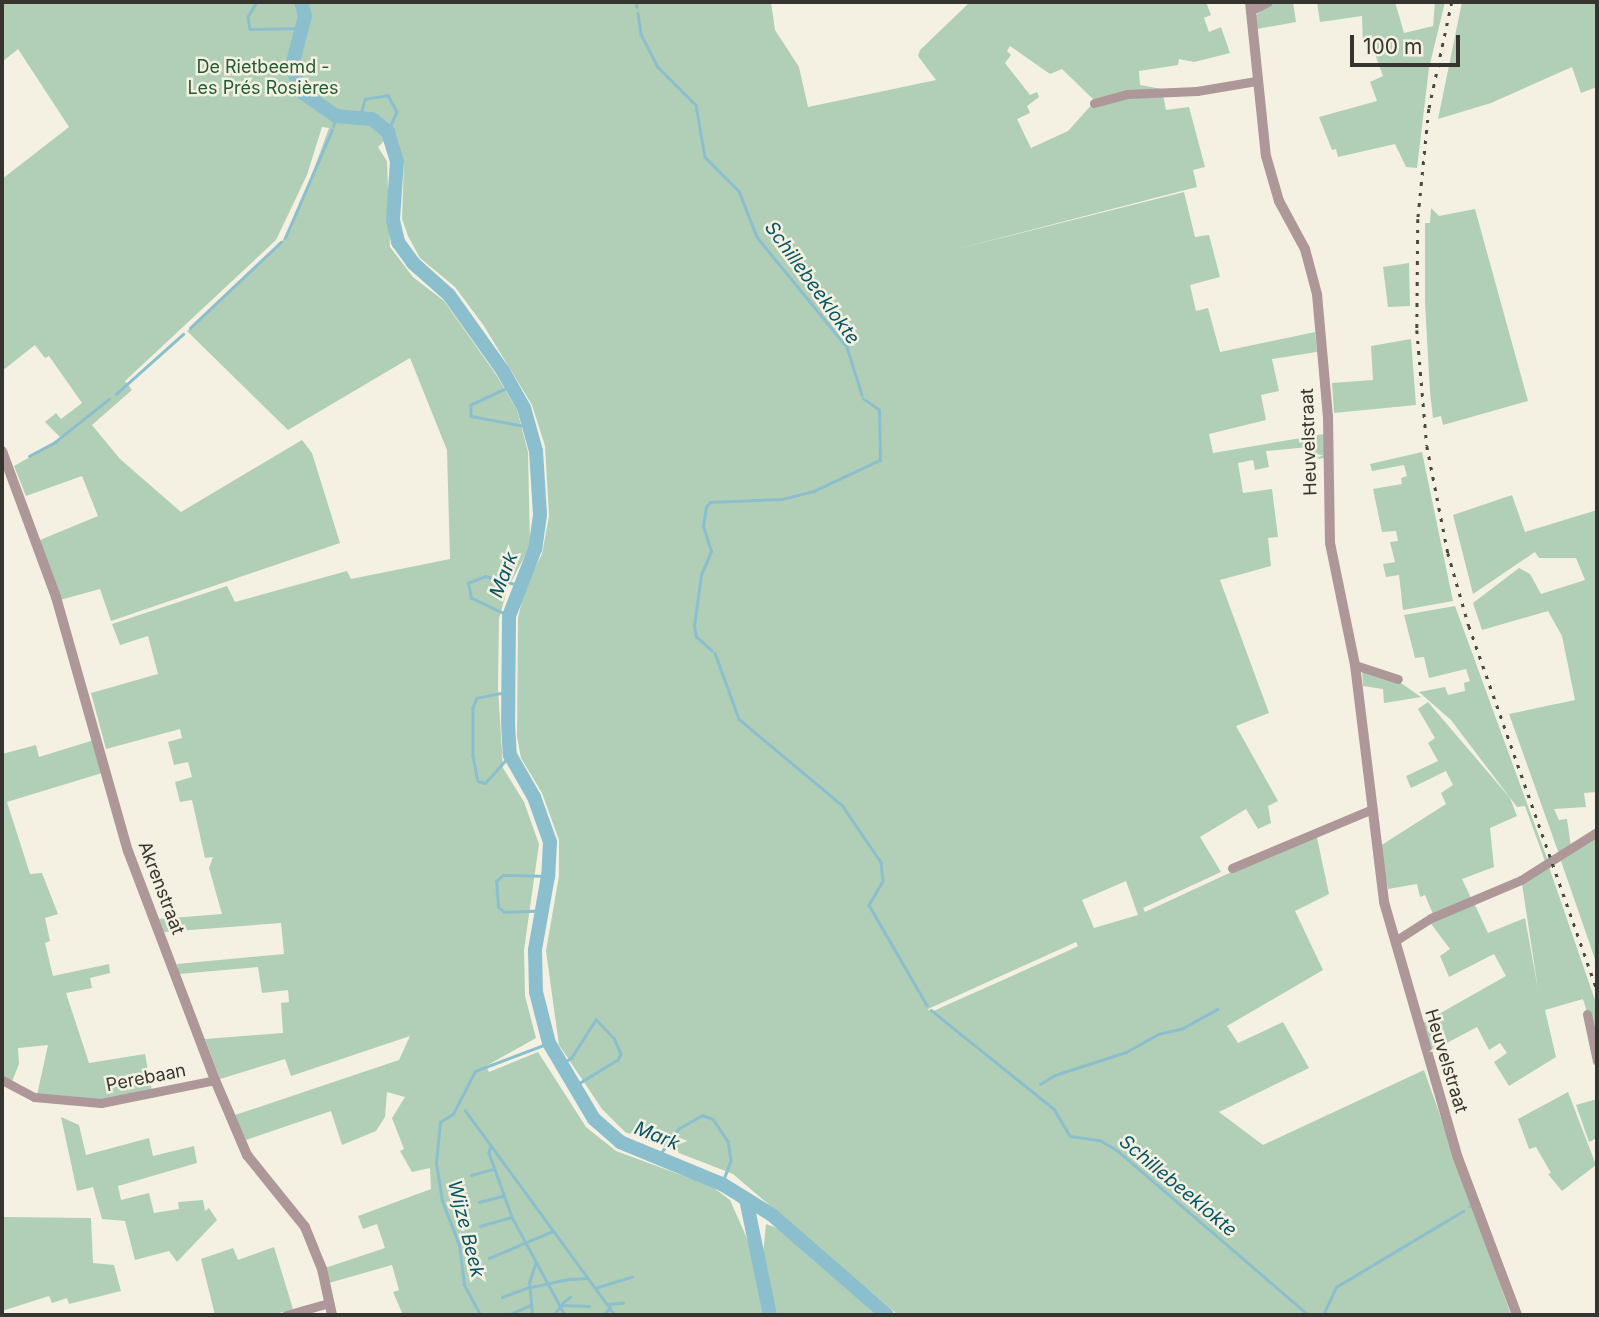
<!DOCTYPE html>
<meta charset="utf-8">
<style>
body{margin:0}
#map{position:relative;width:1599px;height:1317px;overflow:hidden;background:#f4f1e2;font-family:Inter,sans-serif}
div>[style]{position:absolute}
.green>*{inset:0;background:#b1cfb6}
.stream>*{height:2.5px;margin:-1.25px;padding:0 1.25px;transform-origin:1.25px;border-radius:1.25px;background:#8bbfce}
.river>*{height:14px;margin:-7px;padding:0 7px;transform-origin:7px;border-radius:7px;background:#8bbfce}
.minor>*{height:9px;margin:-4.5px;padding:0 4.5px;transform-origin:4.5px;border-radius:4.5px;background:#ad9798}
.tertiary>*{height:10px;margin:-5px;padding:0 5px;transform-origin:5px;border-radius:5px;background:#ad9798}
.rail>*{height:2.5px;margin-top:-1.25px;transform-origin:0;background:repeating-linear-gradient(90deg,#4a4841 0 3.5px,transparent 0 10.5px)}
span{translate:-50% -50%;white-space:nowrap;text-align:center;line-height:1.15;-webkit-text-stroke:5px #f4f1e2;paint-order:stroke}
.park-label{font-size:18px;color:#235c34}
.street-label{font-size:18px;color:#35342e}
.water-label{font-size:19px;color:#065363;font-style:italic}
.frame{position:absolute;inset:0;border:4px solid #35342e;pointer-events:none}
.scale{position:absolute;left:1350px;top:35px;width:110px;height:32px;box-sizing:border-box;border:4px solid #35342e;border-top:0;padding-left:9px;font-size:21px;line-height:24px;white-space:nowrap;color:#35342e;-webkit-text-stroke:5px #f4f1e2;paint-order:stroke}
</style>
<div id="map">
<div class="green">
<div style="clip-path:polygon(evenodd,2px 2px,771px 2px,775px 30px,799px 67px,808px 107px,936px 80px,918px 56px,920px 50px,970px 2px,1206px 2px,1211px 15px,1204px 18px,1209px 32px,1221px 27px,1230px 53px,1194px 62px,1179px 59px,1178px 65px,1139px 71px,1140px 85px,1162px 89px,1166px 110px,1189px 107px,1205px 167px,1193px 170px,1197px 187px,949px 251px,1184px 192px,1195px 237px,1209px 235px,1220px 277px,1190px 285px,1196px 311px,1208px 308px,1220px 352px,1315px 332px,1317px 352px,1272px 359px,1279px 391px,1261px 395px,1266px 420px,1209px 434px,1213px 453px,1324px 434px,1325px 458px,1315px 459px,1309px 447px,1266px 451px,1269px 467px,1255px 470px,1253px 460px,1238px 463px,1243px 493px,1272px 489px,1278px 537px,1268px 538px,1271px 566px,1220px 580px,1269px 713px,1236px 726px,1278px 801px,1268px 806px,1271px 823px,1258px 829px,1246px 809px,1200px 837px,1221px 872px,1143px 908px,1145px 912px,1316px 833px,1329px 894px,1295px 911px,1323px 970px,1227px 1026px,1238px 1043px,1283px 1022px,1309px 1068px,1219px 1112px,1263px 1145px,1424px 1070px,1511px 1315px,898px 1315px,733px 1174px,625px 1132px,602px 1109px,559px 1045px,546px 951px,559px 876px,559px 840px,542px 793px,521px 758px,517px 737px,518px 618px,525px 587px,542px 554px,549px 516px,545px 446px,532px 405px,484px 326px,455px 287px,420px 258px,408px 236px,402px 219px,404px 161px,392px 133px,378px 147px,387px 161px,390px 247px,413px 277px,444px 301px,497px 376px,517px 410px,528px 452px,530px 546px,507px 590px,499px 619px,498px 688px,503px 768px,524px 802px,539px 844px,524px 950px,525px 996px,536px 1038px,486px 1066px,489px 1072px,538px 1052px,586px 1127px,616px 1151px,711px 1186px,730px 1200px,749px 1243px,764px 1315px,403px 1315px,393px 1292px,399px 1290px,392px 1265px,329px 1283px,325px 1268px,385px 1248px,377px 1224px,363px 1229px,358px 1216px,431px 1189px,430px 1168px,412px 1172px,400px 1151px,404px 1149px,392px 1118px,405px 1097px,387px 1092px,385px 1117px,376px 1131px,342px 1145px,331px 1111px,246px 1140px,235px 1115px,399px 1060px,410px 1036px,291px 1076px,285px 1059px,220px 1079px,205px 1039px,283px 1033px,281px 1003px,289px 1002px,288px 990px,262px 993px,258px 967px,179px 974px,177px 964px,284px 954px,281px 923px,164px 932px,159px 919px,222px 914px,209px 868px,213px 857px,205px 858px,192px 800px,180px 802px,175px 782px,192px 777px,188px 762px,174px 765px,168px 742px,182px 738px,180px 729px,106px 749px,91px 693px,158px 674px,148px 636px,120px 645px,112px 624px,227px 586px,235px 602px,347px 571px,351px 579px,450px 559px,447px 450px,410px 358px,288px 430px,187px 331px,280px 245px,300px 207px,329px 128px,322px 127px,307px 175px,276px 240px,125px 381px,132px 390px,92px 425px,120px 459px,181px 512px,302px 440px,312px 453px,340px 543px,111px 621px,100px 589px,60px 600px,40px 540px,98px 516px,82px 476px,26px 496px,14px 466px,62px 439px,45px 422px,56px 413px,61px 419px,82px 403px,49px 356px,45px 358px,35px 345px,2px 371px,2px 179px,69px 127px,18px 49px,2px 62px,2px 2px,1010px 46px,1050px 74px,1062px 69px,1095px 101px,1068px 131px,1031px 148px,1017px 119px,1030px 113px,1027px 106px,1039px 97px,1037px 92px,1030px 95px,1005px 63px,1011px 55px,1007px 51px,1010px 46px,2px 2px,1126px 881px,1138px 915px,1094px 928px,1082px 900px,1126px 881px,2px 2px,1076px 942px,1078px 946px,1070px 950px,931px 1012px,928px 1009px,1076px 942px)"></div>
<div style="clip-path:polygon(1272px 2px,1293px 2px,1296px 22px,1257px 29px,1256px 15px)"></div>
<div style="clip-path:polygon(1317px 2px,1395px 2px,1404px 33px,1433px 26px,1435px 2px,1445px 2px,1429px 68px,1417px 168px,1406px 167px,1395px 144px,1338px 157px,1336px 149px,1332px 150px,1319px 117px,1377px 101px,1370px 82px,1383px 76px,1371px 43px,1363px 44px,1362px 16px,1320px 22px)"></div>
<div style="clip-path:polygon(1462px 2px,1597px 2px,1597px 87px,1581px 93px,1572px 67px,1491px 103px,1438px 119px)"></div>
<div style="clip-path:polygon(1431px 208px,1439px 216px,1475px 209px,1528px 401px,1443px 425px,1441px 416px,1433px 418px,1430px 392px,1425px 303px,1425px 223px,1430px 223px)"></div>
<div style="clip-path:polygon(1409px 263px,1410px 306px,1388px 307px,1383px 267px)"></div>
<div style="clip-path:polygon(1411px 339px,1416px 405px,1334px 413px,1332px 383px,1373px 380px,1371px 346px)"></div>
<div style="clip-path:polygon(1422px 452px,1453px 601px,1403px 610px,1399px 575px,1386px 577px,1383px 564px,1395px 562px,1390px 542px,1398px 541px,1396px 531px,1382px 532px,1373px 489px,1402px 484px,1401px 478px,1407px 476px,1404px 465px,1372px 471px,1370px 464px)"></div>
<div style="clip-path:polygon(1512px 495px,1525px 532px,1597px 510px,1597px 792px,1584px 793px,1586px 807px,1554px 809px,1559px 820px,1567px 819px,1571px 847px,1559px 854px,1509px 714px,1575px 700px,1562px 636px,1548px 611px,1482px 630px,1473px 603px,1519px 568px,1530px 574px,1541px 594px,1585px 580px,1576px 558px,1539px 558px,1535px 552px,1473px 594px,1453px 515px)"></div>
<div style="clip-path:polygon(1455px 606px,1548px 861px,1546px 864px,1525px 806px,1517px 807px,1451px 720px,1419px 692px,1445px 687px,1448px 695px,1465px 691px,1464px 683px,1470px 681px,1466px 669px,1429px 678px,1424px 657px,1415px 658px,1404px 615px)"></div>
<div style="clip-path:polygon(1362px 669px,1398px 681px,1421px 697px,1384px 703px,1383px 689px,1363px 686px)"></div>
<div style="clip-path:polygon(1428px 702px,1510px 798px,1517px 816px,1490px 828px,1494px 867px,1462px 879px,1472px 900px,1433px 914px,1425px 895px,1420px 897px,1417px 884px,1388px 889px,1380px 846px,1446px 804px,1441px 793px,1453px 785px,1446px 771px,1411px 788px,1406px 776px,1438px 761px,1428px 743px,1435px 738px,1418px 709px)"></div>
<div style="clip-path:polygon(94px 740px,102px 773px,7px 802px,30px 874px,42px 873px,58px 914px,45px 918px,50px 941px,45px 943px,53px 976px,109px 964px,110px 973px,90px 978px,92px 988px,66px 993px,89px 1063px,145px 1054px,152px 1091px,106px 1100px,37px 1095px,48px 1045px,18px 1048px,19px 1064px,11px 1084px,2px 1077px,2px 754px,36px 745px,39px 757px)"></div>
<div style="clip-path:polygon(1597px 836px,1595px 944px,1597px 965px,1561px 861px)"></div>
<div style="clip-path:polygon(1549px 867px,1597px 1006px,1597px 1044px,1583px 999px,1545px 1010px,1556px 1057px,1509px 1086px,1494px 1062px,1507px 1053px,1500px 1043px,1489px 1050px,1477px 1027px,1430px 1052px,1421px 1024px,1506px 976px,1494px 954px,1449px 977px,1440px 956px,1450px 949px,1429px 921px,1475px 905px,1488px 933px,1525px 918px,1538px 989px,1522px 884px)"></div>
<div style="clip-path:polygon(1568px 1092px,1596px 1165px,1562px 1191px,1548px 1174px,1551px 1173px,1536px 1147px,1529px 1149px,1518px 1119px)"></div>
<div style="clip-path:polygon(1597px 1099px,1597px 1138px,1589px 1142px,1576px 1105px)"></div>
<div style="clip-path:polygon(61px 1117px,79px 1125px,86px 1155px,149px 1138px,153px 1156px,194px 1146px,197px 1163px,118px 1186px,121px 1200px,149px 1193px,154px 1213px,179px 1209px,178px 1202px,203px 1200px,205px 1211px,209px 1208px,217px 1220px,177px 1262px,169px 1251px,135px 1260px,125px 1221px,102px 1219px,93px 1187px,77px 1191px)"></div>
<div style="clip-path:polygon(2px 1217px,91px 1218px,93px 1263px,114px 1265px,121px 1291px,69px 1304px,67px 1298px,52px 1303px,49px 1296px,2px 1311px)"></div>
<div style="clip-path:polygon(766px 1224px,777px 1228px,879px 1315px,774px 1315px,763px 1254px)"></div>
<div style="clip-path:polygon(274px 1247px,293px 1309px,273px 1315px,215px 1315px,201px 1259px,233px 1248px,238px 1260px)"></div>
</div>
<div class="stream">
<div style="left:257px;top:2px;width:17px;rotate:121deg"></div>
<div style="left:248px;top:17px;width:12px;rotate:81deg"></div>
<div style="left:250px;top:29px;width:52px;rotate:-1.1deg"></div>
<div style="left:636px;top:2px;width:5px;rotate:79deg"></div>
<div style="left:638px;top:13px;width:21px;rotate:82deg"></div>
<div style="left:641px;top:34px;width:37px;rotate:63deg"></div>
<div style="left:658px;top:67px;width:54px;rotate:45deg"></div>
<div style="left:696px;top:105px;width:53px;rotate:80.2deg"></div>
<div style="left:705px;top:157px;width:48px;rotate:45deg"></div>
<div style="left:739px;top:191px;width:49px;rotate:68.6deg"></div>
<div style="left:757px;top:237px;width:142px;rotate:50.7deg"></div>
<div style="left:847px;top:347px;width:50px;rotate:72.6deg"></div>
<div style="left:360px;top:116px;width:18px;rotate:-74deg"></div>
<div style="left:365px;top:99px;width:23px;rotate:-10deg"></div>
<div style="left:388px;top:95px;width:19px;rotate:62deg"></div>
<div style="left:397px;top:112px;width:22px;rotate:114deg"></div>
<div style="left:333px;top:126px;width:11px;rotate:-68deg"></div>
<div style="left:285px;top:238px;width:118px;rotate:-66.5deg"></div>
<div style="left:190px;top:328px;width:125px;rotate:-43.4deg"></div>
<div style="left:512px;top:386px;width:45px;rotate:155.1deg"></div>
<div style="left:471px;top:405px;width:11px;rotate:90deg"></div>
<div style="left:471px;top:416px;width:60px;rotate:10.6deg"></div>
<div style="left:116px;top:394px;width:90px;rotate:-41.8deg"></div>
<div style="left:29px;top:456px;width:30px;rotate:-28deg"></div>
<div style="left:55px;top:442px;width:69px;rotate:-38.5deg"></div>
<div style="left:509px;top:616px;width:42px;rotate:-154.7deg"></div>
<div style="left:471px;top:598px;width:15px;rotate:-101deg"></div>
<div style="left:468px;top:583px;width:18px;rotate:-22deg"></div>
<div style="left:485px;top:576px;width:35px;rotate:15deg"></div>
<div style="left:712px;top:651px;width:21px;rotate:-139deg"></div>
<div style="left:696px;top:637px;width:11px;rotate:-100deg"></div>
<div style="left:694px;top:626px;width:51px;rotate:-82.2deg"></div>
<div style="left:701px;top:575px;width:26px;rotate:-67deg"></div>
<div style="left:711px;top:551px;width:26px;rotate:-108deg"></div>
<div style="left:703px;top:526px;width:19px;rotate:-81deg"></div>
<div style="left:706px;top:507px;width:6px;rotate:-51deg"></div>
<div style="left:710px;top:502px;width:72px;rotate:-2.4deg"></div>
<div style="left:782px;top:499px;width:33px;rotate:-14deg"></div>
<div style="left:814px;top:491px;width:73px;rotate:-25.2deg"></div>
<div style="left:880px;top:460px;width:50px;rotate:-91.1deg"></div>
<div style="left:879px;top:410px;width:19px;rotate:-145deg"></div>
<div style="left:715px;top:653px;width:70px;rotate:70deg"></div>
<div style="left:739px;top:719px;width:134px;rotate:39.9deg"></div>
<div style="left:842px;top:805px;width:69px;rotate:55.6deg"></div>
<div style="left:881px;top:862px;width:19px;rotate:84deg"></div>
<div style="left:883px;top:881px;width:28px;rotate:120deg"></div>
<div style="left:869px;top:905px;width:116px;rotate:59.9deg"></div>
<div style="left:509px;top:692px;width:33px;rotate:169deg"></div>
<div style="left:477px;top:698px;width:11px;rotate:112deg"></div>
<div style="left:473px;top:708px;width:48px;rotate:90deg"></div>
<div style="left:473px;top:756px;width:25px;rotate:79deg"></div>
<div style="left:478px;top:781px;width:7px;rotate:16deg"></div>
<div style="left:485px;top:783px;width:38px;rotate:-48deg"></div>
<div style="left:542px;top:911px;width:38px;rotate:178deg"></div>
<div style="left:504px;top:912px;width:8px;rotate:-140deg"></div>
<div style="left:498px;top:907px;width:26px;rotate:-94deg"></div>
<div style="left:496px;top:881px;width:9px;rotate:-41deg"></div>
<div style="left:503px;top:875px;width:45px;rotate:1.3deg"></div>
<div style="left:931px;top:1010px;width:158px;rotate:38.8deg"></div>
<div style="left:1054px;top:1109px;width:31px;rotate:59deg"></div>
<div style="left:1070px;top:1136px;width:30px;rotate:8deg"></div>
<div style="left:1100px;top:1140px;width:21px;rotate:31deg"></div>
<div style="left:1118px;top:1151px;width:252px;rotate:40.7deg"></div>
<div style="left:559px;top:1065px;width:14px;rotate:-30deg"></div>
<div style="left:571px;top:1058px;width:46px;rotate:-57.3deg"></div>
<div style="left:596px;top:1019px;width:26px;rotate:47deg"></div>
<div style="left:614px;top:1038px;width:17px;rotate:66deg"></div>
<div style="left:621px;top:1054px;width:7px;rotate:117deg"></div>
<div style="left:618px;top:1060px;width:54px;rotate:148.7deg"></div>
<div style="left:1040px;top:1084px;width:17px;rotate:-31deg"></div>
<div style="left:1055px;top:1075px;width:75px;rotate:-17.9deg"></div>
<div style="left:1126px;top:1052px;width:37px;rotate:-29deg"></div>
<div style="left:1158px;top:1034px;width:26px;rotate:-13deg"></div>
<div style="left:1183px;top:1028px;width:39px;rotate:-29deg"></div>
<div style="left:465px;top:1110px;width:254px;rotate:53.8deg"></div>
<div style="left:491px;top:1145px;width:8px;rotate:104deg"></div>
<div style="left:489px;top:1153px;width:68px;rotate:70.2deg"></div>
<div style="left:512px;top:1217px;width:111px;rotate:61.6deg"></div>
<div style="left:658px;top:1157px;width:34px;rotate:-54deg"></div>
<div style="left:678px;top:1129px;width:28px;rotate:-30deg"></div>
<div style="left:702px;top:1115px;width:12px;rotate:20deg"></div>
<div style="left:713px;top:1119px;width:27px;rotate:56deg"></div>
<div style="left:728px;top:1141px;width:20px;rotate:81deg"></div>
<div style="left:731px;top:1161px;width:25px;rotate:111deg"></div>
<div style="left:471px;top:1175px;width:24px;rotate:-15deg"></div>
<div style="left:479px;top:1202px;width:25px;rotate:-14deg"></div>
<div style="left:1469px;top:1207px;width:1px"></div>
<div style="left:480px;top:1226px;width:33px;rotate:-16deg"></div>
<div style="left:489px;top:1258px;width:69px;rotate:-22.9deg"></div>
<div style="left:570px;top:1279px;width:17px;rotate:-3deg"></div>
<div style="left:531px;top:1287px;width:38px;rotate:-12deg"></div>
<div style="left:595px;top:1288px;width:39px;rotate:-17deg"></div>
<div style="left:502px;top:1297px;width:29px;rotate:-20deg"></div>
<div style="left:562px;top:1303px;width:10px;rotate:-37deg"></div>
<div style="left:607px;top:1304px;width:16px;rotate:-4deg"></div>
<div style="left:559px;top:1305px;width:30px;rotate:2deg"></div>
<div style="left:480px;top:1315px;width:34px;rotate:-118deg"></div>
<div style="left:464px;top:1285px;width:40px;rotate:-97.1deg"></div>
<div style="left:459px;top:1245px;width:47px;rotate:-111.1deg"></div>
<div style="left:442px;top:1201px;width:38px;rotate:-99deg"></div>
<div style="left:436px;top:1163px;width:41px;rotate:-84.4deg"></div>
<div style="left:440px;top:1122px;width:15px;rotate:-32deg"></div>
<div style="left:453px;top:1114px;width:48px;rotate:-62.9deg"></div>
<div style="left:475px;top:1071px;width:79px;rotate:-20.7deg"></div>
<div style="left:508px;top:1315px;width:24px;rotate:-24deg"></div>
<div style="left:532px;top:1315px;width:32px;rotate:-95deg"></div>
<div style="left:529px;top:1283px;width:20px;rotate:-72deg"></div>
<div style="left:537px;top:1315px;width:1px"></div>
<div style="left:553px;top:1315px;width:11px;rotate:-49deg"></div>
<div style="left:603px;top:1315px;width:10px;rotate:-45deg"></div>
<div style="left:1323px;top:1315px;width:31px;rotate:-65deg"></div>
<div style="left:1336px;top:1287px;width:148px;rotate:-30.9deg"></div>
</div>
<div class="river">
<div style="left:301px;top:2px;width:15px;rotate:74deg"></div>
<div style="left:305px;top:16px;width:52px;rotate:104.6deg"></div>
<div style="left:292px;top:66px;width:26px;rotate:72deg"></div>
<div style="left:300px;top:91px;width:44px;rotate:34.8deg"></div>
<div style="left:336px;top:116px;width:36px;rotate:5deg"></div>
<div style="left:372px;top:119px;width:21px;rotate:39deg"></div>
<div style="left:388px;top:132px;width:30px;rotate:73deg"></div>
<div style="left:397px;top:161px;width:59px;rotate:93.9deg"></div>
<div style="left:393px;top:220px;width:23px;rotate:77deg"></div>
<div style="left:398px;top:242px;width:26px;rotate:54deg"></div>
<div style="left:413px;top:263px;width:48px;rotate:41.6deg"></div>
<div style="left:449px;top:295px;width:93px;rotate:54.6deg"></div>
<div style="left:503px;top:371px;width:43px;rotate:60.4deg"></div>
<div style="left:524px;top:408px;width:45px;rotate:74.4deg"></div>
<div style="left:536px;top:451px;width:64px;rotate:86.4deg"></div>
<div style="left:540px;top:515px;width:34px;rotate:98deg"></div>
<div style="left:535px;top:549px;width:72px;rotate:111.2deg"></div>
<div style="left:509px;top:616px;width:106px;rotate:90.5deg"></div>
<div style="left:508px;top:722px;width:33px;rotate:87deg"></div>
<div style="left:510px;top:755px;width:48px;rotate:60.3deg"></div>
<div style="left:534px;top:797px;width:48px;rotate:70.4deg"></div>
<div style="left:550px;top:842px;width:34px;rotate:93deg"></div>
<div style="left:548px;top:876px;width:75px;rotate:100deg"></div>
<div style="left:535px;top:950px;width:42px;rotate:88.6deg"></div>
<div style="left:536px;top:992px;width:53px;rotate:75.7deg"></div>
<div style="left:549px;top:1043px;width:88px;rotate:59.4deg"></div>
<div style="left:594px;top:1119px;width:35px;rotate:41deg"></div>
<div style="left:620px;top:1142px;width:110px;rotate:22.4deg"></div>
<div style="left:722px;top:1184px;width:59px;rotate:31.8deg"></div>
<div style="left:772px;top:1215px;width:152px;rotate:41deg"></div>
<div style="left:746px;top:1199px;width:118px;rotate:78.3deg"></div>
</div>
<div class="minor">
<div style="left:1250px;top:11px;width:20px;rotate:-27deg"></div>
<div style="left:1094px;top:103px;width:34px;rotate:-15deg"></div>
<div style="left:1127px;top:94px;width:70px;rotate:-2.5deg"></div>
<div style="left:1197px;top:91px;width:60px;rotate:-9.6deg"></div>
<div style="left:1355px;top:665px;width:45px;rotate:18deg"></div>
<div style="left:1232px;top:868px;width:150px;rotate:-22.8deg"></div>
<div style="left:1395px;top:941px;width:43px;rotate:-32.6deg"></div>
<div style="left:1431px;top:918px;width:98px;rotate:-22.9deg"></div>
<div style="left:1521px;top:880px;width:90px;rotate:-32.3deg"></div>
<div style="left:1587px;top:1014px;width:48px;rotate:78deg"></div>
<div style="left:2px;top:1080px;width:36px;rotate:28deg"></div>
<div style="left:34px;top:1097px;width:67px;rotate:5.1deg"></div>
<div style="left:101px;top:1103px;width:116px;rotate:-11.4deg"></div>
<div style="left:286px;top:1315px;width:45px;rotate:-15.6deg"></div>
</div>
<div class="tertiary">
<div style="left:1250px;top:2px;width:155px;rotate:84.1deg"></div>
<div style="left:1266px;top:156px;width:47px;rotate:73.9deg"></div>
<div style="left:1279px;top:201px;width:55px;rotate:61.6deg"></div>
<div style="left:1305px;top:249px;width:47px;rotate:75.1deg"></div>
<div style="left:1317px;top:294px;width:123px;rotate:84.9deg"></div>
<div style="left:1328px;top:417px;width:126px;rotate:89.1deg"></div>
<div style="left:1330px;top:543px;width:125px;rotate:78.4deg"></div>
<div style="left:1355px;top:665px;width:239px;rotate:83deg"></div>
<div style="left:1384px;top:902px;width:266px;rotate:73.9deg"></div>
<div style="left:1458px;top:1158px;width:168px;rotate:69.4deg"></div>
<div style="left:2px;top:451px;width:156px;rotate:69.7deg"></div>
<div style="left:56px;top:597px;width:264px;rotate:74.2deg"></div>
<div style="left:128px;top:851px;width:245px;rotate:69.2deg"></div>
<div style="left:215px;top:1080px;width:82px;rotate:66.9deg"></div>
<div style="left:247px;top:1155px;width:92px;rotate:51.1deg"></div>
<div style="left:305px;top:1227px;width:45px;rotate:68deg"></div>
<div style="left:322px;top:1269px;width:47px;rotate:77.7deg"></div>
</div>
<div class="rail">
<div style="left:1452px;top:2px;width:109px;rotate:102.1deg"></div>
<div style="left:1429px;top:109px;width:111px;rotate:95.7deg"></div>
<div style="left:1418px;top:219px;width:111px;rotate:90.5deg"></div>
<div style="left:1417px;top:330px;width:116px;rotate:85.1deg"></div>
<div style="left:1427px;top:446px;width:109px;rotate:78.9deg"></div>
<div style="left:1448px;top:553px;width:76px;rotate:74deg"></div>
<div style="left:1469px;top:626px;width:386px;rotate:70.6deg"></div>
</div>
<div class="park-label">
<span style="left:263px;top:78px">De Rietbeemd -<br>Les Prés Rosières</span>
</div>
<div class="street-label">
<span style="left:1309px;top:442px;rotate:-92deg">Heuvelstraat</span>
<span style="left:161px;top:888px;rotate:69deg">Akrenstraat</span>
<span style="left:1446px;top:1061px;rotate:73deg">Heuvelstraat</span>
<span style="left:146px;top:1078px;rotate:-11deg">Perebaan</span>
</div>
<div class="water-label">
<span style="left:812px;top:283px;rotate:54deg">Schillebeeklokte</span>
<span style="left:504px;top:575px;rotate:-69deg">Mark</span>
<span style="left:657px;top:1136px;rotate:22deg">Mark</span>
<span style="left:1178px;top:1186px;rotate:40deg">Schillebeeklokte</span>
<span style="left:466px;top:1229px;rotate:76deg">Wijze Beek</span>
</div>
<div class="frame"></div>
<div class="scale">100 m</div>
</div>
